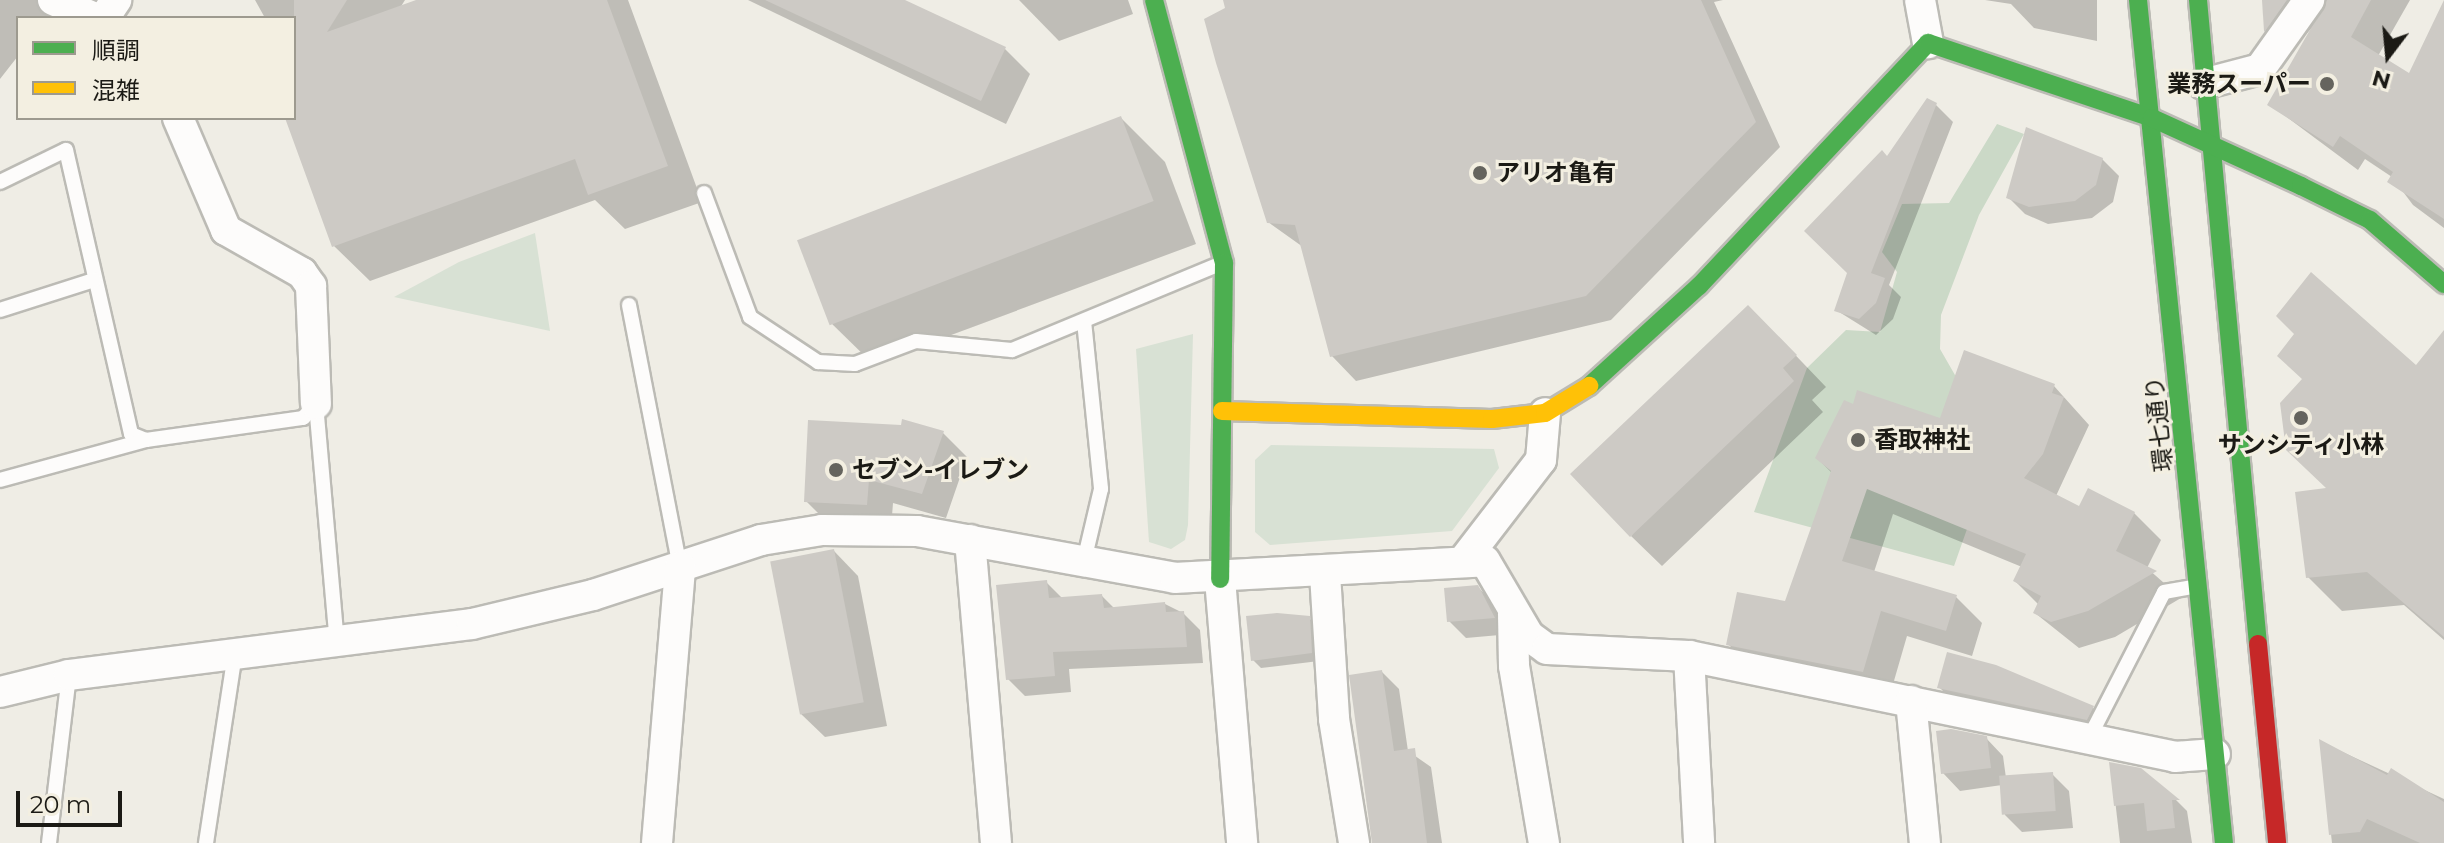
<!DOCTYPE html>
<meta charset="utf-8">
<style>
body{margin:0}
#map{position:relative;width:2444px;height:843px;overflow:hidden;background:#efede5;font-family:Montserrat,"Noto Sans JP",sans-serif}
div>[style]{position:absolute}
.green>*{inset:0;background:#d8e1d4}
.forest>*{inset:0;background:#cbd9c7}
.shadow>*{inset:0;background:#0003}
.building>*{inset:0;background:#cdcac5;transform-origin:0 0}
.roads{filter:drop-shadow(2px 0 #bcbbb5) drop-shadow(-2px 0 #bcbbb5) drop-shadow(0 2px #bcbbb5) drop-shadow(0 -2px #bcbbb5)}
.lane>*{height:14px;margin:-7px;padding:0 7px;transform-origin:7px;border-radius:7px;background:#fdfcfb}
.street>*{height:30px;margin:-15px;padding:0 15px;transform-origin:15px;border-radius:15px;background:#fdfcfb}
.fast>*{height:18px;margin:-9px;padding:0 9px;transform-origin:9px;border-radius:9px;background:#4caf50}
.slow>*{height:18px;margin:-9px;padding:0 9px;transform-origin:9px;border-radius:9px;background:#ffc107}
.jam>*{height:18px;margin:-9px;padding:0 9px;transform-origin:9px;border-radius:9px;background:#c62828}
.dots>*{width:22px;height:22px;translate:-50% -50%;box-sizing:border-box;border:4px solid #f3efe1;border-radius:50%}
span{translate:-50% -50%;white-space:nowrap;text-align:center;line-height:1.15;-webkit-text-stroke:6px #f3efe1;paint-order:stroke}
.poi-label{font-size:24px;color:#1b1a15;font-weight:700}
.right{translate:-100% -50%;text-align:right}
.left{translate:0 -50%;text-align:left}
.street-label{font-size:24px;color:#1b1a15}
.legend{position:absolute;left:16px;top:16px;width:280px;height:104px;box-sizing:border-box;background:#f3efe1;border:2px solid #9d9a8f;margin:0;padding:10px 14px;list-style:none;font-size:24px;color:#1b1a15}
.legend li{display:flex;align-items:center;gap:16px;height:40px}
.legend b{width:40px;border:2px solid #9d9a8f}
.north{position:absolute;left:2348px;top:16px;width:80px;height:80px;-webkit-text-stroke:6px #f3efe1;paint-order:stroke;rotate:196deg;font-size:22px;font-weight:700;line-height:32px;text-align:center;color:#1b1a15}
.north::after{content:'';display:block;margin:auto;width:28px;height:36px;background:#1b1a15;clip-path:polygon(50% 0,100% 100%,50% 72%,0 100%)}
.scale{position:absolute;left:16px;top:791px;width:106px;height:36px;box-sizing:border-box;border:4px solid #1b1a15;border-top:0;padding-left:10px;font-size:24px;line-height:28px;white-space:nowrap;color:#1b1a15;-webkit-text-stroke:6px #f3efe1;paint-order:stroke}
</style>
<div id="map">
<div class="green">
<div style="clip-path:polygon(535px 233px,550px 331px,394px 297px,459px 262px)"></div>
<div style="clip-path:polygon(1193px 334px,1188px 525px,1185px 540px,1171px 549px,1149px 542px,1136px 349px)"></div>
<div style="clip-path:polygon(1271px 445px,1494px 449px,1499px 468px,1452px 531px,1270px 545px,1255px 532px,1255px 460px)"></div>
</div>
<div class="forest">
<div style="clip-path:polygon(1997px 124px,2024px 134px,1979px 215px,1941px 315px,1940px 349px,1959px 382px,1979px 495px,1954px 566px,1754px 512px,1807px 368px,1846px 330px,1880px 332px,1897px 272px,1882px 252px,1902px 204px,1949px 203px)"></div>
</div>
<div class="shadow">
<div style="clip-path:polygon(0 0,60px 0,47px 18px,18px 18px,18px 56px,0 79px)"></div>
<div style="clip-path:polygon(255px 0,405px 0,400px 8px,422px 0,628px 0,702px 202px,625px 229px,595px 200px,370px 281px,334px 246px,287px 118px,294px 118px,294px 18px,265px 18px)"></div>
<div style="clip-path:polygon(748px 0,897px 0,1005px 49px,1030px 74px,1006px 124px)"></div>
<div style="clip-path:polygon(1019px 0,1128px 0,1133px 14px,1059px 41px)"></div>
<div style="clip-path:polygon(1225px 0,1723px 0,1714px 2px,1780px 147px,1611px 320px,1356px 381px,1332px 356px,1303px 247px,1268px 222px)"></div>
<div style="clip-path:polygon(1985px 0,2097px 0,2097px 41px,2034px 28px,2011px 4px)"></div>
<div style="clip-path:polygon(2264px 0,2410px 0,2378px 56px,2410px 76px,2444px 2px,2444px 228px,2413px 205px,2392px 177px,2365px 159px,2358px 170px,2269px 104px,2317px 22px,2289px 53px,2266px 30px)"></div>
<div style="clip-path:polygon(1936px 105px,1953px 122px,1889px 285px,1901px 297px,1893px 319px,1876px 335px,1836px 310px,1888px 159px)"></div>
<div style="clip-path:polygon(1121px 118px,1165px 162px,1196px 244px,873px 364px,829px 321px)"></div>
<div style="clip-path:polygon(2028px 130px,2102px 159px,2119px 176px,2113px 202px,2092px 218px,2048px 224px,2025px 214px,2008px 197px)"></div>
<div style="clip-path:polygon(1779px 338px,1826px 387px,1812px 400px,1823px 412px,1662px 566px,1631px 536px)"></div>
<div style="clip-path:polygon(2444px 349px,2444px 640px,2404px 605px,2342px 611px,2308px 577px,2328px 490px,2416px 368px)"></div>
<div style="clip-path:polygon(2054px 386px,2089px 425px,2056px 496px,2080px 508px,2134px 513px,2161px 540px,2147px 568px,2181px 598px,2115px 637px,2079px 648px,2035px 613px,2039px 605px,2015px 581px,2022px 567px,1893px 514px,1874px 572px,1956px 597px,1982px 623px,1972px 656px,1907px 636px,1889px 698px,1755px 671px,1729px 645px,1786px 603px,1832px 473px,1817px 458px)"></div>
<div style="clip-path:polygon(943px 433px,967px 457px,946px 518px,893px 503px,891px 529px,830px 525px,806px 501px)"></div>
<div style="clip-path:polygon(834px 551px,858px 576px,887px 726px,825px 737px,800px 713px)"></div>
<div style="clip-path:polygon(1046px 582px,1063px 599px,1102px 596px,1115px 609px,1165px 604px,1183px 613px,1200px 630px,1203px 663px,1069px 669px,1071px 692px,1025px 696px,1008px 679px)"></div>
<div style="clip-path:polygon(1478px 587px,1495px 605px,1511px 634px,1466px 638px,1449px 621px)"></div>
<div style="clip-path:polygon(1309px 618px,1317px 626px,1319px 661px,1261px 668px,1253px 660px)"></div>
<div style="clip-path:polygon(1382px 672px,1399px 689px,1408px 751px,1431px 767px,1442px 843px,1374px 843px)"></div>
<div style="clip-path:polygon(1939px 687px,2093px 708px,2105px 719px,2099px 731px,1951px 699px)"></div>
<div style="clip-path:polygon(1986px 738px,2003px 756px,2006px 778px,2052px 774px,2069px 791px,2073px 828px,2022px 832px,2005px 815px,2002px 785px,1960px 791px,1943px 773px)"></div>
<div style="clip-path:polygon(2321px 742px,2444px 799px,2444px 843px,2332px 843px)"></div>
<div style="clip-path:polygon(2111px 765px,2169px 793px,2187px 811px,2192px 843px,2120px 843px)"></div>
</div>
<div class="building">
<div style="clip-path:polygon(294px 0,347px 0,327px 32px,416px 0,607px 0,668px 166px,588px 195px,575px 159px,332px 247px,285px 118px,294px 118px)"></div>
<div style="clip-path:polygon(765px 0,905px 0,1006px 47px,981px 101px)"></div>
<div style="clip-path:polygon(1223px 0,1701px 0,1756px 122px,1586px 296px,1330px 357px,1295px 225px,1267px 223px,1216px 63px,1204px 19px,1225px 8px)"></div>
<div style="clip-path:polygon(2262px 0,2287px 0,2265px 32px,2264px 31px)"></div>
<div style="clip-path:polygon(2327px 0,2371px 0,2351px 37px,2409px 73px,2444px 0,2444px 219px,2387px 182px,2393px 172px,2340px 136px,2333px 147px,2267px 105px)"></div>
<div style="clip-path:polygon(1927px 98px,1937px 103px,1871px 273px,1885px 278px,1876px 303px,1859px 319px,1834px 311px,1847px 273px,1804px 231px,1882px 150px,1887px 156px)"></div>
<div style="left:1121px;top:116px;width:91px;height:347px;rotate:69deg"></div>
<div style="clip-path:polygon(2026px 127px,2103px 158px,2096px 185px,2075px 201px,2029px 207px,2006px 198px)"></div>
<div style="clip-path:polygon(2311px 272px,2416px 365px,2444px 330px,2444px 637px,2367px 572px,2306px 578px,2295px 492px,2326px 488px,2286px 450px,2280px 403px,2302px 379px,2277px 356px,2294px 334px,2276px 316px)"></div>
<div style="clip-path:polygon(1748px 305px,1797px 355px,1783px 368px,1794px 381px,1630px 537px,1570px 474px)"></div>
<div style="clip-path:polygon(1964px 350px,2055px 384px,2052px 393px,2064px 397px,2043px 454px,2024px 478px,2079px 506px,2088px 488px,2135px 512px,2116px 551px,2157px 571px,2088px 611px,2051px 622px,2033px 613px,2041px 596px,2013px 581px,2026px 554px,1867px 489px,1842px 561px,1957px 595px,1946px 631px,1881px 611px,1863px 672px,1726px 645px,1737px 592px,1785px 601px,1831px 471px,1815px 458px,1844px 400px,1853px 404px,1857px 390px,1940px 418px)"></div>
<div style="clip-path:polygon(902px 419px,944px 431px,922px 494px,869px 480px,867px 505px,804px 502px,808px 420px,901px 425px)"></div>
<div style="left:834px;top:549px;width:156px;height:65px;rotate:79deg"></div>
<div style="clip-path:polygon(1047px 580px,1049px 598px,1102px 594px,1104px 608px,1165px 602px,1166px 612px,1184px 611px,1187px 647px,1053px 652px,1055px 676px,1006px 680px,996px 585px)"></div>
<div style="clip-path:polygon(1478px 585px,1495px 618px,1447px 622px,1444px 588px)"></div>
<div style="clip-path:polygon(1277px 613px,1310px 616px,1312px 653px,1251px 661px,1246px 616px)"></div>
<div style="clip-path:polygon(1947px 652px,1996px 665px,2094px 706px,2087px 720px,1937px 688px)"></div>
<div style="clip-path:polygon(1382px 670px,1394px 751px,1415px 748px,1427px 843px,1372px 843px,1349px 675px)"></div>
<div style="clip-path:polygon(1951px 729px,1987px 736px,1991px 768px,1941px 774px,1936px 731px)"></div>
<div style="clip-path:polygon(2319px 739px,2387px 775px,2391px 768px,2444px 802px,2444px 843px,2420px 843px,2367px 819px,2360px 832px,2329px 835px)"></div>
<div style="clip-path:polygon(2109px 762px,2141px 768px,2180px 800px,2172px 800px,2175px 828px,2147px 831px,2144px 803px,2114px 806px)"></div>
<div style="left:2053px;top:772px;width:39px;height:54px;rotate:86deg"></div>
</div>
<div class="roads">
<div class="lane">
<div style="left:0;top:182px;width:73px;rotate:-25.9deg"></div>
<div style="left:66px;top:150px;width:291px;rotate:77.1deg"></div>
<div style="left:131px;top:434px;width:16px;rotate:22deg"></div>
<div style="left:146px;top:440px;width:159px;rotate:-8deg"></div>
<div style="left:303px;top:418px;width:19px;rotate:-47deg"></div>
<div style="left:704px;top:193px;width:132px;rotate:69.6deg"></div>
<div style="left:750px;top:317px;width:82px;rotate:33.5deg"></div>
<div style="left:818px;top:362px;width:37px;rotate:3deg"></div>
<div style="left:855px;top:364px;width:65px;rotate:-20.7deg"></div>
<div style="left:916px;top:341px;width:96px;rotate:5.4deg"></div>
<div style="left:1012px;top:350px;width:225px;rotate:-22.5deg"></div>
<div style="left:629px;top:305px;width:267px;rotate:79deg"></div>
<div style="left:0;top:310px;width:99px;rotate:-17.7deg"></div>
<div style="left:1084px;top:321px;width:169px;rotate:84.2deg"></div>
<div style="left:1101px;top:489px;width:74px;rotate:103.3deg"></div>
<div style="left:316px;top:404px;width:240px;rotate:85deg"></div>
<div style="left:0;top:480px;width:151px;rotate:-15.3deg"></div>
<div style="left:2088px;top:740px;width:166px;rotate:-62.8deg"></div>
<div style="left:2164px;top:592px;width:28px;rotate:-10deg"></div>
<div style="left:49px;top:843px;width:169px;rotate:-83.2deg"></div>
<div style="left:206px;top:843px;width:191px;rotate:-81.3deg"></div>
</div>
<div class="street">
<div style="left:53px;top:0;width:46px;rotate:23.2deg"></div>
<div style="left:1920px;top:0;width:44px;rotate:79.5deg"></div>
<div style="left:104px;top:18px;width:22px;rotate:-56deg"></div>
<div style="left:2203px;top:84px;width:59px;rotate:-14.7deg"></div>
<div style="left:2260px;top:69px;width:85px;rotate:-54.6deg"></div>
<div style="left:178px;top:118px;width:122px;rotate:66.8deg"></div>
<div style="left:226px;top:230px;width:87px;rotate:29.5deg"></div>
<div style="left:302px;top:273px;width:16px;rotate:55deg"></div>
<div style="left:311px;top:286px;width:118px;rotate:87.6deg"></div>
<div style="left:970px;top:540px;width:304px;rotate:85.1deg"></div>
<div style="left:1464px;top:560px;width:126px;rotate:-52.4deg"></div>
<div style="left:1541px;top:460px;width:47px;rotate:-85.1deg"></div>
<div style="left:1325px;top:574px;width:145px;rotate:86.4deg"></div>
<div style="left:1334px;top:719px;width:126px;rotate:80.8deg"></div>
<div style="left:1220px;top:579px;width:265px;rotate:85.2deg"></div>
<div style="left:1513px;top:614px;width:52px;rotate:88.9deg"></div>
<div style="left:1514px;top:666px;width:180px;rotate:80.4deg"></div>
<div style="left:1689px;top:656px;width:187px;rotate:86.9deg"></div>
<div style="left:0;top:692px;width:71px;rotate:-13.8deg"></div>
<div style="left:69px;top:675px;width:406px;rotate:-7.2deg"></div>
<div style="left:472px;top:624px;width:124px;rotate:-13.5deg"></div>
<div style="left:593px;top:595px;width:177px;rotate:-18.1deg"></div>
<div style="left:761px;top:540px;width:62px;rotate:-9.3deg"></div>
<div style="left:822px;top:530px;width:95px;rotate:0.6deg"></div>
<div style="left:917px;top:531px;width:262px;rotate:10.3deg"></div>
<div style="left:1175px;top:578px;width:310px;rotate:-3.1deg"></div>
<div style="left:1485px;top:561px;width:87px;rotate:59.6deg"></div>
<div style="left:1529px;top:636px;width:22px;rotate:36deg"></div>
<div style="left:1547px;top:649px;width:142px;rotate:2.8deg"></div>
<div style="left:1689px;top:656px;width:496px;rotate:11.7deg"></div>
<div style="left:2175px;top:757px;width:40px;rotate:-4.3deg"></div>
<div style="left:1911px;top:701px;width:143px;rotate:84.4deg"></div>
<div style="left:657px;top:843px;width:277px;rotate:-85.2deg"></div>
</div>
<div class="fast">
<div style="left:1154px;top:0;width:272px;rotate:75.1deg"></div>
<div style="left:1224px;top:263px;width:316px;rotate:90.7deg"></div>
<div style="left:2138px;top:0;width:847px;rotate:84.18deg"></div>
<div style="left:2198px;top:0;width:647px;rotate:84.68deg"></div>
<div style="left:1589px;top:386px;width:149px;rotate:-42.3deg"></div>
<div style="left:1699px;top:286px;width:334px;rotate:-46.7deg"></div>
<div style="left:1928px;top:43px;width:236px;rotate:18.5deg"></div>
<div style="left:2152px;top:118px;width:164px;rotate:24.5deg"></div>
<div style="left:2301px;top:186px;width:77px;rotate:26.2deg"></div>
<div style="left:2370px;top:220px;width:98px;rotate:40.9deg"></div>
</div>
<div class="slow">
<div style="left:1222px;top:411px;width:270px;rotate:1.7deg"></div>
<div style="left:1492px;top:419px;width:53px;rotate:-6.5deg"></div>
<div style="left:1545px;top:413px;width:52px;rotate:-31.5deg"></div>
</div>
<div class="jam">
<div style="left:2258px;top:644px;width:200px;rotate:84.5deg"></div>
</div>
</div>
<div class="dots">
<div style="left:2327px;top:84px;background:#65645e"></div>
<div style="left:1480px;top:173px;background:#65645e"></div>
<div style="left:2301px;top:418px;background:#65645e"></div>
<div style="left:1858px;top:440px;background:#65645e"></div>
<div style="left:836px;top:470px;background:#65645e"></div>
</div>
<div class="poi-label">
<span class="right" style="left:2311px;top:84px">業務スーパー</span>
<span class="left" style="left:1496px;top:173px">アリオ亀有</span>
<span class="left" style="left:1874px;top:440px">香取神社</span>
<span style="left:2301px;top:445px">サンシティ小林</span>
<span class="left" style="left:852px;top:470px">セブン-イレブン</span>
</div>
<div class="street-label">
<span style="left:2159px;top:424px;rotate:-96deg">環七通り</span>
</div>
<ul class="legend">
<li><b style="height:10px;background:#4caf50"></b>順調</li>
<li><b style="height:10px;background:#ffc107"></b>混雑</li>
</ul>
<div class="north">N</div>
<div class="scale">20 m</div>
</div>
